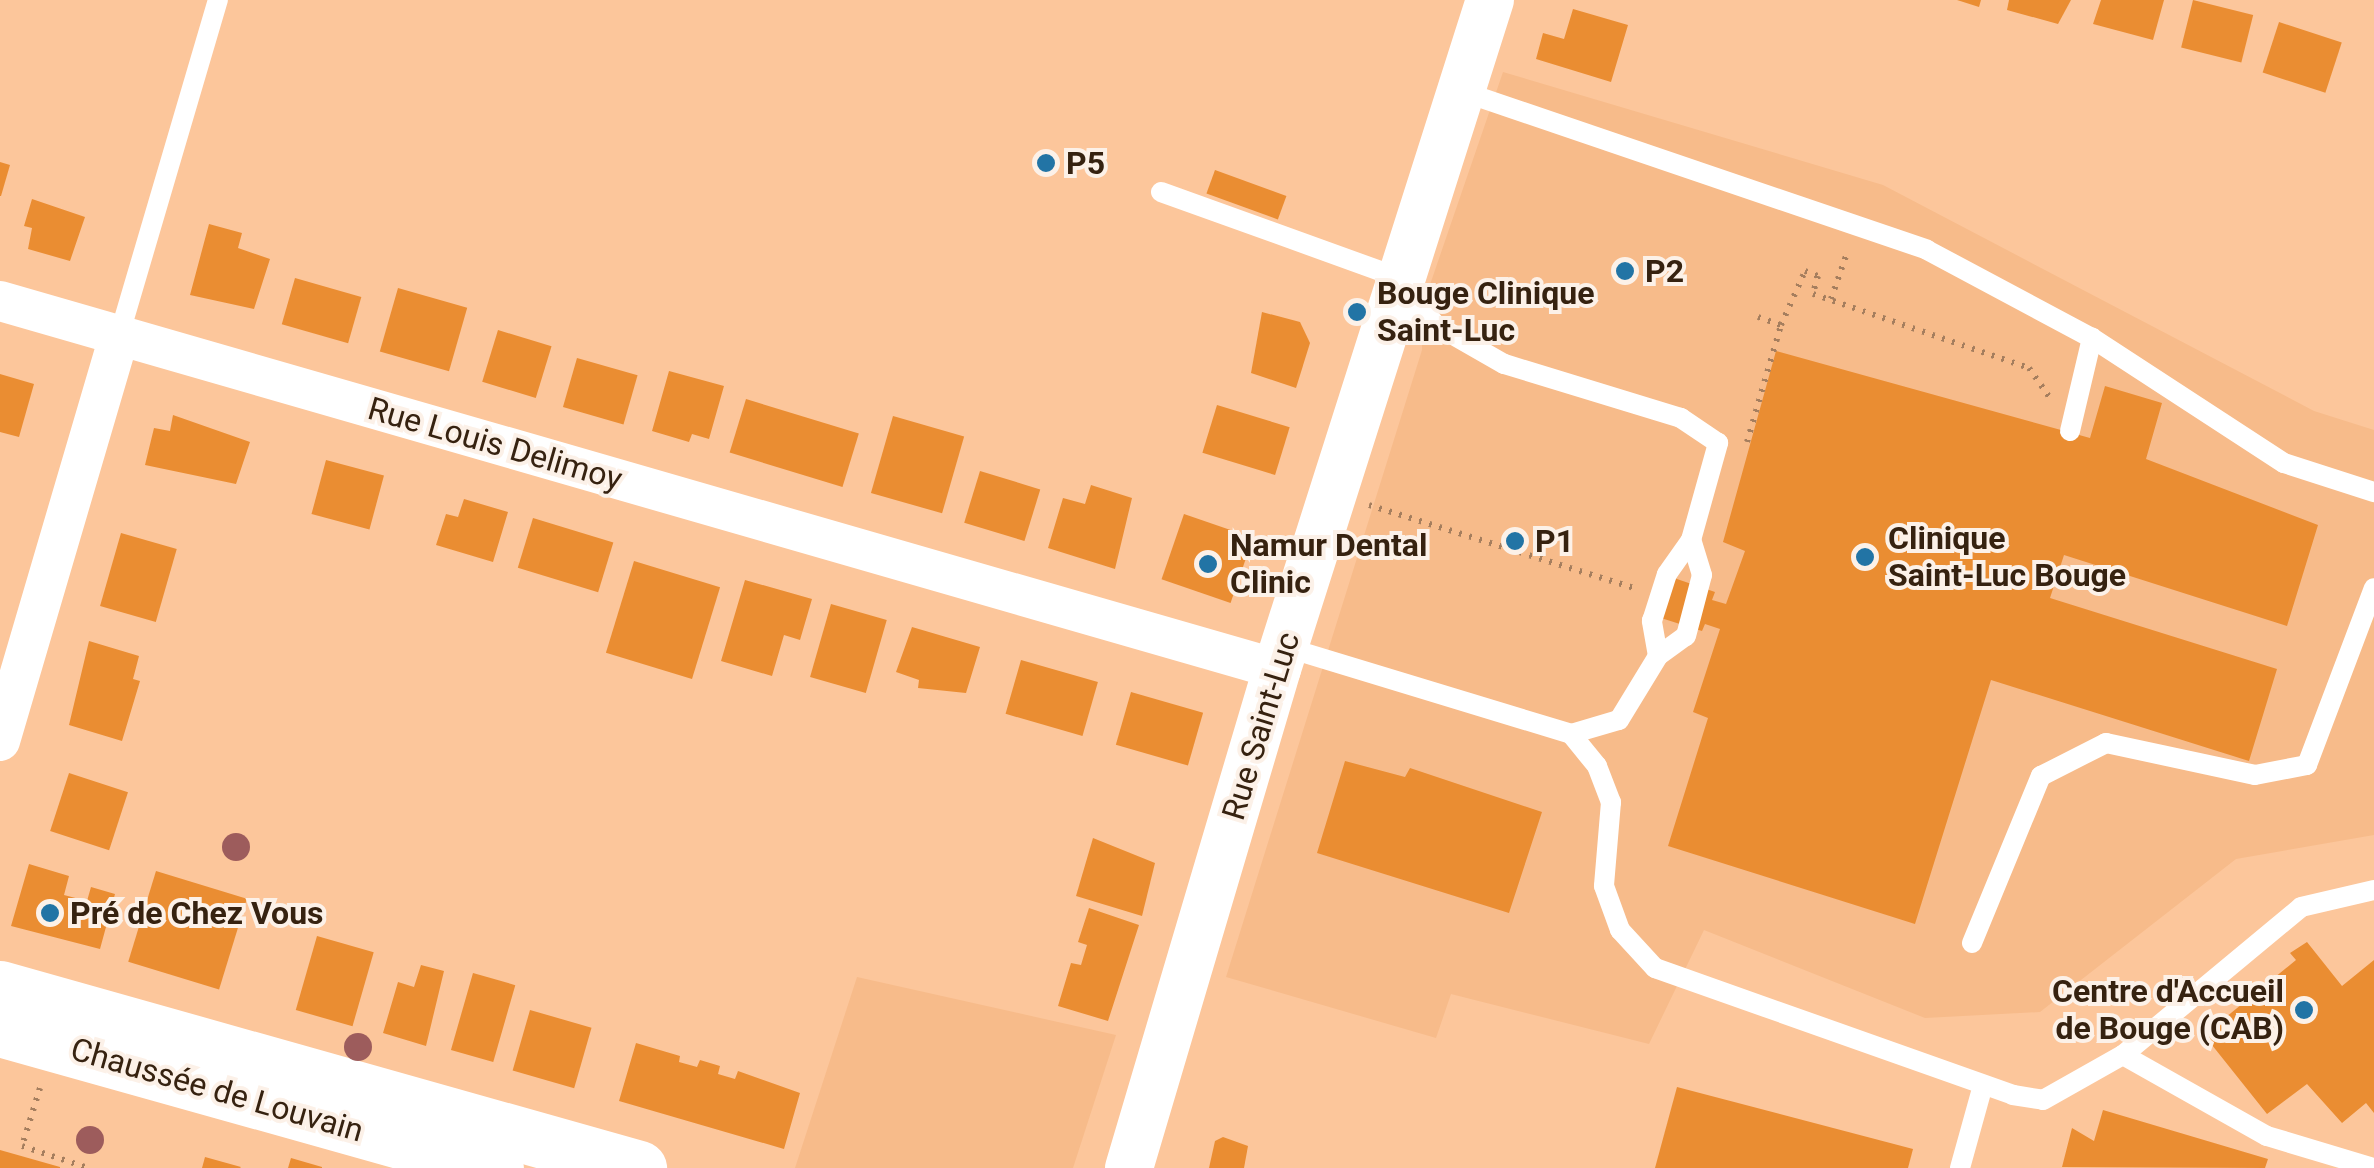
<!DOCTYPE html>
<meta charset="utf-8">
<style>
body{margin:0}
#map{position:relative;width:2374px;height:1168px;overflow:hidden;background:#fcc69b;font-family:Roboto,sans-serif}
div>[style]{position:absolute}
.built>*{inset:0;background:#f7bb8a}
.building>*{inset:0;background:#ea8d32;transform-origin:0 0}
.path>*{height:6px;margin-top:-3px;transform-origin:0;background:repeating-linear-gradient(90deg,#a57e5e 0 2.5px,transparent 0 10.5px)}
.service>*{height:20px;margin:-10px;padding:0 10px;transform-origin:10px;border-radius:10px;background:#fff}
.minor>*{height:40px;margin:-20px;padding:0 20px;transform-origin:20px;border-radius:20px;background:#fff}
.tertiary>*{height:48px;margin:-24px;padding:0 24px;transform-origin:24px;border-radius:24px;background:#fff}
.primary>*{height:55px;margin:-27.5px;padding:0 27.5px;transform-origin:27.5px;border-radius:27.5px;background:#fff}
.trees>*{width:28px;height:28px;margin:-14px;border-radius:50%;background:#9d5c5c}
.dots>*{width:28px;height:28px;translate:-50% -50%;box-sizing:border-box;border:5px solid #fcf1e8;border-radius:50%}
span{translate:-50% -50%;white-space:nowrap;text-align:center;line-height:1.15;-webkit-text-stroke:8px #fcf1e8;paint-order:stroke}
.poi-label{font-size:32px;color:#362210;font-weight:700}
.left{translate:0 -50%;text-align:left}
.right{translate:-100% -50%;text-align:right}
.street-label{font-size:32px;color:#362210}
</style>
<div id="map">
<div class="built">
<div style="clip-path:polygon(1503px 72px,1883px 185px,2314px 411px,2374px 430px,2374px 835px,2236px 859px,2040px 1012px,1925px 1018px,1704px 930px,1649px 1044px,1451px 994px,1436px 1038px,1226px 977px,1422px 350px,1422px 308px)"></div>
<div style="clip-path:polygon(857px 977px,1116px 1035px,1073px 1168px,795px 1168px)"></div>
</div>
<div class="building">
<div style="clip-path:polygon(1957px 0,1981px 0,1979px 7px)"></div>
<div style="clip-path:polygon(2009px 0,2071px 0,2058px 24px,2007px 10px)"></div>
<div style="clip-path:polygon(2101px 0,2164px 0,2153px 40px,2093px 24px)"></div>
<div style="left:2193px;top:0;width:62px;height:49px;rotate:14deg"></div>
<div style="clip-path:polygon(1573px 9px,1628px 25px,1611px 82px,1536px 59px,1543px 33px,1564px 39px)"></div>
<div style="left:2279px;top:22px;width:66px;height:53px;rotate:18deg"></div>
<div style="clip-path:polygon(0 162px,10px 165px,1px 196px,0 196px)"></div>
<div style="left:1215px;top:170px;width:76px;height:25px;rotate:20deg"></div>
<div style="clip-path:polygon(32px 199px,85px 217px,70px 261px,28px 249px,32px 228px,24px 226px)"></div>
<div style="clip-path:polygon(209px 224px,242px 233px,238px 248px,270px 259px,254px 309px,190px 295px)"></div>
<div style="left:295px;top:278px;width:69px;height:48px;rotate:16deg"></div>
<div style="left:398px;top:288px;width:72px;height:66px;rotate:16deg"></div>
<div style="clip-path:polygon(1262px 312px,1300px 322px,1310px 343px,1296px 388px,1251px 373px)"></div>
<div style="left:498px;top:330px;width:56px;height:54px;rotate:17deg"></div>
<div style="clip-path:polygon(1776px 351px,2090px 438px,2105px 386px,2162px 403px,2146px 459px,2318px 525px,2287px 626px,2064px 555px,2050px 598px,2277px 669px,2249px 761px,1991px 680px,1915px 924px,1668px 846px,1708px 718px,1693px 712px,1720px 629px,1705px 624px,1702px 631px,1661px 618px,1674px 578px,1715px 592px,1712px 600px,1726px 604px,1745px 551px,1723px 542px)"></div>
<div style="left:577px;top:358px;width:63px;height:51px;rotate:16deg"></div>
<div style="clip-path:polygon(669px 371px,724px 386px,709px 439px,692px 434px,689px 442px,652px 431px)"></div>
<div style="clip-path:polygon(0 374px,34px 384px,19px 437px,0 432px)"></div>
<div style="left:746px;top:399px;width:118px;height:56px;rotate:17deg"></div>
<div style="left:1217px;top:405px;width:76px;height:50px;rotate:17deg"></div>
<div style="clip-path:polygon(173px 415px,250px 442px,236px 484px,145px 465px,154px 428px,170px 431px)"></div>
<div style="left:893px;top:416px;width:74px;height:80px;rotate:16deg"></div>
<div style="left:326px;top:460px;width:60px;height:56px;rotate:15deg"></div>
<div style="left:980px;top:471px;width:63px;height:54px;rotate:17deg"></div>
<div style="clip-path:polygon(1091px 485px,1132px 498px,1115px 569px,1048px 548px,1063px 498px,1085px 504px)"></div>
<div style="clip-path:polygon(464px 499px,508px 512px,493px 562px,436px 545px,446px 514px,458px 517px)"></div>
<div style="left:1184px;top:514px;width:73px;height:69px;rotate:19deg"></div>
<div style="left:533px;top:518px;width:84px;height:52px;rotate:17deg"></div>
<div style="left:121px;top:533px;width:58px;height:76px;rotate:16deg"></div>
<div style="left:634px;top:561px;width:90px;height:96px;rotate:17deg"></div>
<div style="clip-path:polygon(745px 580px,812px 599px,800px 640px,784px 635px,772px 676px,721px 661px)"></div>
<div style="left:831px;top:604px;width:58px;height:76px;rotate:16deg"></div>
<div style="clip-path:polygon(912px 627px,980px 647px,966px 693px,918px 688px,919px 680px,896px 672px)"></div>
<div style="clip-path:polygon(89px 641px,139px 656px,133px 679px,140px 681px,122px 741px,69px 725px)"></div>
<div style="left:1021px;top:660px;width:80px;height:56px;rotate:16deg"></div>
<div style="left:1131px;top:692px;width:75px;height:55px;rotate:16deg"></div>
<div style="clip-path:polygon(1345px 761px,1405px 777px,1410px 768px,1542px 812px,1509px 913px,1317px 853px)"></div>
<div style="left:69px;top:773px;width:62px;height:61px;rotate:18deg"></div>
<div style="clip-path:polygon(1093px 838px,1155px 863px,1142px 916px,1076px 896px)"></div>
<div style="clip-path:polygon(29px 864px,69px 876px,64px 895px,87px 901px,91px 887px,115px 894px,100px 949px,11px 926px)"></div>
<div style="left:156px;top:871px;width:95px;height:95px;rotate:17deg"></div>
<div style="clip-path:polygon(1089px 908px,1139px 925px,1108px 1021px,1058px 1006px,1071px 963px,1081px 965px,1087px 945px,1078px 942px)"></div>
<div style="left:317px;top:936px;width:59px;height:77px;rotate:16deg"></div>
<div style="clip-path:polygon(2307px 942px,2342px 986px,2374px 960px,2374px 1113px,2366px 1103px,2342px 1123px,2307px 1084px,2267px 1114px,2204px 1035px,2296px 960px,2290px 953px)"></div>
<div style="clip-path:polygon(421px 965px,444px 971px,426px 1046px,383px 1033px,398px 982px,414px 987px)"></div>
<div style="left:473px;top:973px;width:44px;height:80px;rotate:16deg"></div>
<div style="left:530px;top:1010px;width:64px;height:63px;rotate:16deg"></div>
<div style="clip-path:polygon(636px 1043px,680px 1056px,679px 1062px,697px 1067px,700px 1060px,720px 1066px,718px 1074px,735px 1079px,738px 1071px,800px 1093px,784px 1149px,619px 1101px)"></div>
<div style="clip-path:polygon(1677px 1087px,1913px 1149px,1908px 1168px,1655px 1168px)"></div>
<div style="clip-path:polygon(2103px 1110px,2268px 1159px,2265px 1168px,2062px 1167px,2072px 1128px,2094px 1141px)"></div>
<div style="clip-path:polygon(1223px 1137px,1248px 1146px,1244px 1168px,1209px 1168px,1215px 1141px)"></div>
<div style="clip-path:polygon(0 1150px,60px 1167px,60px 1168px,0 1168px)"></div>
<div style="clip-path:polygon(205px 1157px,241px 1167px,240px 1168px,202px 1168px)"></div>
<div style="clip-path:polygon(291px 1158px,322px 1167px,322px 1168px,288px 1168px)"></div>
</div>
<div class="path">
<div style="left:1831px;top:299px;width:49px;rotate:-70.8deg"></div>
<div style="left:1758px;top:317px;width:24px;rotate:19deg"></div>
<div style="left:1747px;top:442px;width:122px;rotate:-73.8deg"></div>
<div style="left:1781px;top:325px;width:59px;rotate:-66deg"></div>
<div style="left:1805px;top:271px;width:14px;rotate:21deg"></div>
<div style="left:1818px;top:276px;width:19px;rotate:106deg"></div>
<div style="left:1813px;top:294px;width:228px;rotate:18.9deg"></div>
<div style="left:2029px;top:368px;width:35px;rotate:55deg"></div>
<div style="left:1369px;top:505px;width:278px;rotate:17.4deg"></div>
<div style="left:40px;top:1088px;width:61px;rotate:107.2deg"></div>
<div style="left:22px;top:1146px;width:70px;rotate:18.4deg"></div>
</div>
<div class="service">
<div style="left:1464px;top:92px;width:489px;rotate:18.8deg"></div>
<div style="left:1927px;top:250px;width:187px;rotate:28.1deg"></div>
<div style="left:2092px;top:338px;width:229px;rotate:33.1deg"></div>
<div style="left:2284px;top:463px;width:95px;rotate:17.9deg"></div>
<div style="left:1161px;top:192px;width:256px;rotate:19.8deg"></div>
<div style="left:119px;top:336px;width:350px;rotate:-73.6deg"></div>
<div style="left:2070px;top:431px;width:96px;rotate:-76.7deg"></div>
<div style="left:1285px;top:647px;width:299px;rotate:16.9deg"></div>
<div style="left:1571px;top:734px;width:50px;rotate:-16.3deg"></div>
<div style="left:1619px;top:720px;width:75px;rotate:-58.6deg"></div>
<div style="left:1658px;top:656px;width:36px;rotate:-100deg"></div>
<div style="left:1652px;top:621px;width:49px;rotate:-72.3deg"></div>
<div style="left:1667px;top:574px;width:42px;rotate:-54.8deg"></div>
<div style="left:1691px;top:540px;width:101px;rotate:-74.4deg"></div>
<div style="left:1718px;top:443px;width:45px;rotate:-146deg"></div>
<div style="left:1681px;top:418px;width:185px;rotate:-163deg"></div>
<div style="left:1504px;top:364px;width:78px;rotate:-150.2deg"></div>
<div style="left:1436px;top:325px;width:21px;rotate:-131deg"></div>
<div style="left:1422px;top:309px;width:26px;rotate:-169deg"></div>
<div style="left:1658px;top:656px;width:34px;rotate:-36deg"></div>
<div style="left:1686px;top:636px;width:63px;rotate:-75.3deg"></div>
<div style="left:1702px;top:575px;width:37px;rotate:-107deg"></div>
<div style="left:1571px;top:734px;width:41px;rotate:50.9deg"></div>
<div style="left:1597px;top:766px;width:39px;rotate:69deg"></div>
<div style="left:1611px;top:802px;width:84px;rotate:94.8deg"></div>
<div style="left:1604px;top:886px;width:47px;rotate:70deg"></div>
<div style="left:1620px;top:930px;width:52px;rotate:47.4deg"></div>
<div style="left:1655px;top:968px;width:380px;rotate:19.5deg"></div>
<div style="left:2013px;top:1095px;width:30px;rotate:9deg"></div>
<div style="left:2043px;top:1100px;width:92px;rotate:-29.4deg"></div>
<div style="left:2123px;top:1055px;width:231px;rotate:-39.7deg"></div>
<div style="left:2301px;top:907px;width:75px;rotate:-13.1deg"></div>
<div style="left:1972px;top:943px;width:181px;rotate:-67.6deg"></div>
<div style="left:2041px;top:776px;width:73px;rotate:-26.9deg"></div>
<div style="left:2106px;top:743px;width:152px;rotate:12.1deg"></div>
<div style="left:2255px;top:775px;width:53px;rotate:-10.9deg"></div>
<div style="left:2307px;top:765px;width:189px;rotate:-69.3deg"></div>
<div style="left:2123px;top:1055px;width:165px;rotate:29.4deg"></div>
<div style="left:2267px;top:1136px;width:112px;rotate:16.7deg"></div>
<div style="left:1960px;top:1168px;width:86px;rotate:-74.5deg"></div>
</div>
<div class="minor">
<div style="left:0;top:301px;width:1329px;rotate:16.08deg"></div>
<div style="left:0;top:741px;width:422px;rotate:-73.6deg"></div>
</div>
<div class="tertiary">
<div style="left:1129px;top:1168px;width:520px;rotate:-73.48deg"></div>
<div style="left:1277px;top:669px;width:702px;rotate:-72.34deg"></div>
</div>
<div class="primary">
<div style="left:0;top:988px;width:664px;rotate:15.73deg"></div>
<div style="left:0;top:1029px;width:515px;rotate:15.66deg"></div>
</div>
<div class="trees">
<div style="left:236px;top:847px"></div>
<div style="left:358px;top:1047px"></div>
<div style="left:90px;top:1140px"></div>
</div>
<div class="dots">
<div style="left:1046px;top:163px;background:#2274a5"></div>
<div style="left:1625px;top:271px;background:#2274a5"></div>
<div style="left:1357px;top:312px;background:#2274a5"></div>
<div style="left:1515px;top:541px;background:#2274a5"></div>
<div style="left:1865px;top:557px;background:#2274a5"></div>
<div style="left:1208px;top:564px;background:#2274a5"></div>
<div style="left:50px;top:913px;background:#2274a5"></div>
<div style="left:2304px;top:1010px;background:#2274a5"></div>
</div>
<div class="poi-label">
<span class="left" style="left:1066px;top:163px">P5</span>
<span class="left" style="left:1645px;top:271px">P2</span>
<span class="left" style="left:1377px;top:312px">Bouge Clinique<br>Saint-Luc</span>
<span class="left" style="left:1888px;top:557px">Clinique<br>Saint-Luc Bouge</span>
<span class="left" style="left:1535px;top:541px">P1</span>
<span class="left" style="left:1230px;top:564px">Namur Dental<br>Clinic</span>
<span class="left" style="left:70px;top:913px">Pré de Chez Vous</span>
<span class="right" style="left:2284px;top:1010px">Centre d'Accueil<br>de Bouge (CAB)</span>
</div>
<div class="street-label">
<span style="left:495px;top:444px;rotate:16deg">Rue Louis Delimoy</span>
<span style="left:1261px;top:726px;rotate:-73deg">Rue Saint-Luc</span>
<span style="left:217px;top:1090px;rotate:16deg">Chaussée de Louvain</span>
</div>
</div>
